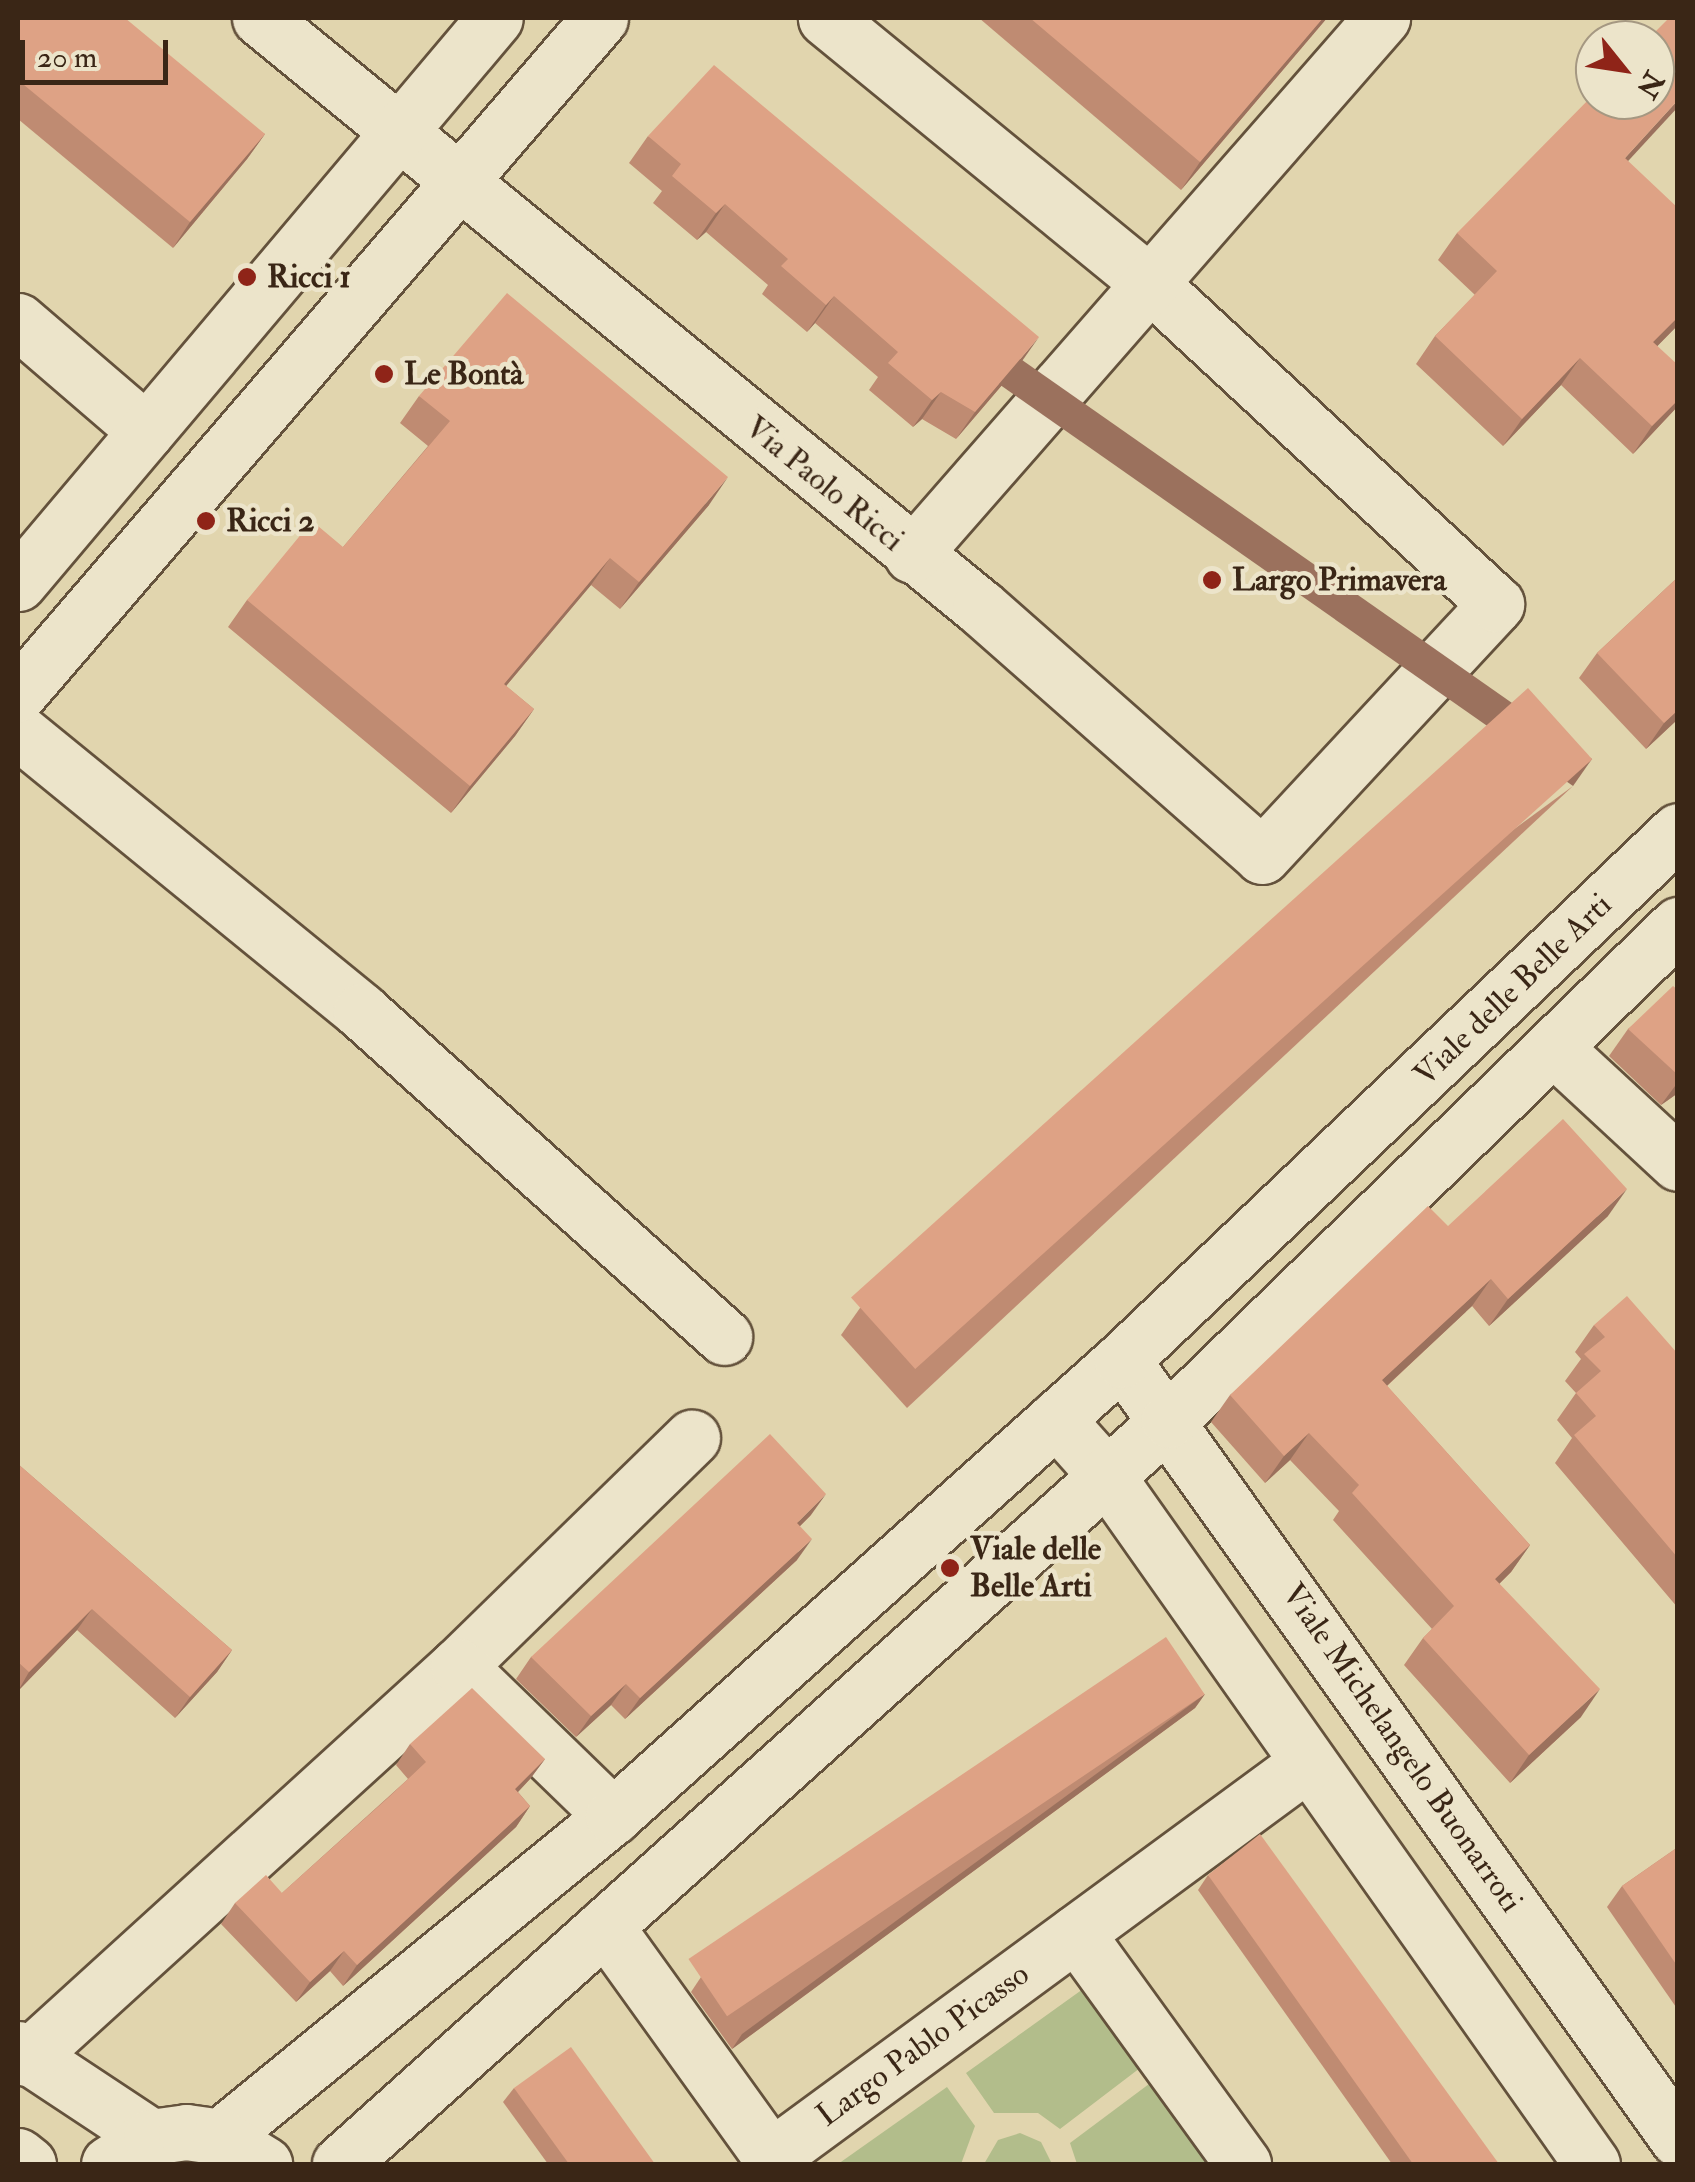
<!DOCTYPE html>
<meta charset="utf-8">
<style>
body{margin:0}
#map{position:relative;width:1695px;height:2182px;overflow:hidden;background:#e1d5ae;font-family:"IM FELL Double Pica",serif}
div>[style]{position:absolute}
.green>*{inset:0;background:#b2bd8b}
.roads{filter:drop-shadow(2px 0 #64523c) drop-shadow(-2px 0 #64523c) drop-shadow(0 2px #64523c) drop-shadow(0 -2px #64523c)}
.street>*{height:55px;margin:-27.5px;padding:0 27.5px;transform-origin:27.5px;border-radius:27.5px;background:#ece4ca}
.secondary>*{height:55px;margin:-27.5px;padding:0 27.5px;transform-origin:27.5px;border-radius:27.5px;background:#ece4ca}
.wall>*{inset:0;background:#bf8b72}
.shaded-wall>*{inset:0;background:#9b715d;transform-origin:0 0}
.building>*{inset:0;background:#dea285;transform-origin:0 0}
.dots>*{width:28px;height:28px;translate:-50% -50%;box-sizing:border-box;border:5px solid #ece4ca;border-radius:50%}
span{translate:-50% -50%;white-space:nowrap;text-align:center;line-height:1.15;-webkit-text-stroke:9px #ece4ca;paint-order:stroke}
.poi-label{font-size:32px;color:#3a2616;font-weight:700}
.left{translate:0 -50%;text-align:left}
.street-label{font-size:32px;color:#3a2616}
.frame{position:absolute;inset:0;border:20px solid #3a2616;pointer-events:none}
.north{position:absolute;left:1575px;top:20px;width:100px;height:100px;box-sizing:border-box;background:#ece4ca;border:2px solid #a59882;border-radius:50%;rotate:120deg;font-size:28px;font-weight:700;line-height:40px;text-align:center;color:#3a2616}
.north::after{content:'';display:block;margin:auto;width:35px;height:45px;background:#8f2418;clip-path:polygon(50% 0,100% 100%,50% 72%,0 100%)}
.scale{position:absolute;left:20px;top:40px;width:148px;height:45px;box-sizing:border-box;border:5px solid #3a2616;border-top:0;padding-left:12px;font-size:30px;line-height:35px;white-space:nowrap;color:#3a2616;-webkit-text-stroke:8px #ece4ca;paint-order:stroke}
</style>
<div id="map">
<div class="green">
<div style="clip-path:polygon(1083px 1989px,1140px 2068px,1060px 2129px,1038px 2113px,994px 2113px,966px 2073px)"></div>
<div style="clip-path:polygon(1149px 2084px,1206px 2162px,1077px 2164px,1070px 2143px)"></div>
<div style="clip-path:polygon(947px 2087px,975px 2126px,961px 2164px,838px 2164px)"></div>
<div style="clip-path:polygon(1020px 2133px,1041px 2142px,1052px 2164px,984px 2164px,998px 2140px)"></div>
</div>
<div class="roads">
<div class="street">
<div style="left:260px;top:18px;width:930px;rotate:39.29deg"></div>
<div style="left:980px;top:607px;width:376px;rotate:41.4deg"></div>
<div style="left:1262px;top:856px;width:344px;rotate:-47.1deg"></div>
<div style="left:1496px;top:604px;width:476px;rotate:-137.2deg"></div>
<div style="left:1147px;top:281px;width:415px;rotate:-140.7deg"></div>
<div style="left:18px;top:321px;width:169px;rotate:40.7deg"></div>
<div style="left:912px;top:555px;width:714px;rotate:-48.81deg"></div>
<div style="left:18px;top:731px;width:443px;rotate:39.2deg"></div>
<div style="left:361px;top:1011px;width:488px;rotate:41.9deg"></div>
<div style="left:1554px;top:1048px;width:169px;rotate:42.8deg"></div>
<div style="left:1122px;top:1360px;width:957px;rotate:54.48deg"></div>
<div style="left:1056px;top:1419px;width:75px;rotate:48.2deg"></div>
<div style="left:1106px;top:1475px;width:843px;rotate:54.8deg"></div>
<div style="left:458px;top:1666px;width:327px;rotate:-44.3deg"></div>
<div style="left:605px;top:1926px;width:293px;rotate:54.3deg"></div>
<div style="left:1076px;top:1933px;width:285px;rotate:54.1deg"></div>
<div style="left:18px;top:2049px;width:159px;rotate:33.5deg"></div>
<div style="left:27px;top:2058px;width:583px;rotate:-42.29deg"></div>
<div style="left:458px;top:1666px;width:216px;rotate:44.1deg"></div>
<div style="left:18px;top:2156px;width:13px;rotate:39deg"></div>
<div style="left:771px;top:2157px;width:664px;rotate:-36.3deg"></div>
</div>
<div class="secondary">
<div style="left:18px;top:583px;width:739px;rotate:-49.83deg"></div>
<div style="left:18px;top:694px;width:892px;rotate:-49.27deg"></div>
<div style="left:220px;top:2137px;width:507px;rotate:-39.24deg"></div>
<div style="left:613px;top:1816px;width:683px;rotate:-41.86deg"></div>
<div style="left:1122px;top:1360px;width:767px;rotate:-43.57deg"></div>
<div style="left:109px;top:2164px;width:50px;rotate:-32.7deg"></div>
<div style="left:151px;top:2137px;width:35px;rotate:-8deg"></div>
<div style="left:186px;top:2132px;width:34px;rotate:8deg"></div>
<div style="left:220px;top:2137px;width:52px;rotate:31.5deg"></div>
<div style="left:340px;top:2164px;width:1114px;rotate:-41.91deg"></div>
<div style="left:1169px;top:1420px;width:710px;rotate:-44.2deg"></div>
</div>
</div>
<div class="wall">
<div style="clip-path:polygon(18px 18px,265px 134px,247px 159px,173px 248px,18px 119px)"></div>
<div style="clip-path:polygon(979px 18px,1327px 18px,1181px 190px)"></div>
<div style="clip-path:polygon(648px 136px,1020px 364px,956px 439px,922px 419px,913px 427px,869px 390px,878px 377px,815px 323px,807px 332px,762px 294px,768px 285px,706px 232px,697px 240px,653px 203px,662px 191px,629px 163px)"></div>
<div style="clip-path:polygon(1628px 161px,1678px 325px,1657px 346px,1678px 406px,1633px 454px,1561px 385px,1503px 446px,1416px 364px,1435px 336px,1475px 295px,1438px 260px,1457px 233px)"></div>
<div style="clip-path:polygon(419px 396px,709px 505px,620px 609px,591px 585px,506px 686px,534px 709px,515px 736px,451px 813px,228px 627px,247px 600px,343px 547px,428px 446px,400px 423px)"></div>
<div style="clip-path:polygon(1678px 577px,1678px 719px,1646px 749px,1579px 678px,1597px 653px)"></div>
<div style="clip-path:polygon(1573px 786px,907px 1408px,841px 1335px,860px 1308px)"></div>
<div style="clip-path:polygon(1678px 990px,1678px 1093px,1661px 1105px,1609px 1056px,1628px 1029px)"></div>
<div style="clip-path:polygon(1608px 1216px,1489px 1326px,1472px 1306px,1387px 1386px,1530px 1545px,1511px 1572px,1499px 1584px,1581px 1717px,1510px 1783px,1404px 1665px,1423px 1638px,1432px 1629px,1333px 1520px,1339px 1511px,1290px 1460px,1265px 1483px,1211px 1422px,1230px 1395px,1448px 1226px)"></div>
<div style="clip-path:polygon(1594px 1325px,1678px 1354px,1678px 1608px,1555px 1463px,1572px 1438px,1557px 1420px,1576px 1393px,1565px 1381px,1581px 1359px,1575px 1352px)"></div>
<div style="clip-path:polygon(18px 1464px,232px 1650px,217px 1672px,175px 1718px,77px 1630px,18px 1691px)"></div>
<div style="clip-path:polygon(811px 1515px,800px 1526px,797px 1560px,625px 1719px,611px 1705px,576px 1737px,516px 1679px,531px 1657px)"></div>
<div style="clip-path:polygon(1205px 1694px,1195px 1708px,732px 2049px,691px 1992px,701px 1977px)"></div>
<div style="clip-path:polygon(410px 1744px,545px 1759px,530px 1779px,518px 1792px,530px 1806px,516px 1827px,343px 1986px,330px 1971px,296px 2002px,221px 1924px,235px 1903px,282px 1893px,408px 1779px,396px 1765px)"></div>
<div style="clip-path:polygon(1678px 1847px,1678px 2010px,1607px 1907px,1622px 1886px)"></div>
<div style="clip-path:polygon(1208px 1875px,1499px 2164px,1392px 2164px,1198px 1890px)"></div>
<div style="clip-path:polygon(514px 2088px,655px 2164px,548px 2164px,503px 2102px)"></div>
</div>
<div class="shaded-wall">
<div style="clip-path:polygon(1323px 18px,1327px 18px,1181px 190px,1200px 162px)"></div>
<div style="clip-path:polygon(1678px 100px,1678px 107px,1606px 185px,1625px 158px)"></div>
<div style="clip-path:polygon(265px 134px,247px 159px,173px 248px,190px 222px)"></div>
<div style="clip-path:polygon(725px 204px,706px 232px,697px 240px,716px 213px)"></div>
<div style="clip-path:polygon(834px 296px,815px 323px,807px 332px,826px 305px)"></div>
<div style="clip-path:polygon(1678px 317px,1678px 325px,1634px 370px,1653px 342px)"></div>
<div style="clip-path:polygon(1039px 337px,1020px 364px,956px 439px,975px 412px)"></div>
<div style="clip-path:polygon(1580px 358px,1561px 385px,1503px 446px,1522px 419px)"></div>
<div style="clip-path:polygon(941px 392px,922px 419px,913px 427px,932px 400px)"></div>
<div style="clip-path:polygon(1678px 400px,1678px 406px,1633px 454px,1652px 426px)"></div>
<div style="clip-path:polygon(728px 477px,709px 505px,620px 609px,639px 582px)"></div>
<div style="clip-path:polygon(610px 558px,591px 585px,485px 711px,504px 684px)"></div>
<div style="clip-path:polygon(534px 709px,515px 736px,451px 813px,470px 786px)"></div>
<div style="clip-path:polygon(1678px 710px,1678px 719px,1646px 749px,1664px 723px)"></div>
<div style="left:1592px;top:759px;width:33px;height:911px;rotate:125deg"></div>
<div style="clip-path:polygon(1678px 1082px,1678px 1093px,1661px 1105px)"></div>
<div style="clip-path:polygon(1627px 1189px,1608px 1216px,1489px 1326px,1508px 1299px)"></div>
<div style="clip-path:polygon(1491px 1279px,1472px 1306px,1363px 1408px,1382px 1380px)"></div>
<div style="clip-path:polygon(1309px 1433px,1290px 1460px,1265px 1483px,1284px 1456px)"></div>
<div style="clip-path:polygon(826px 1494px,811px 1515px,782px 1544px,797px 1523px)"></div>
<div style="clip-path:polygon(812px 1539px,797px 1560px,625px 1719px,640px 1698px)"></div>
<div style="clip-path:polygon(1530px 1545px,1511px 1572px,1476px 1607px,1495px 1579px)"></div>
<div style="clip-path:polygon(92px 1609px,77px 1630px,18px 1691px,29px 1672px)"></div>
<div style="clip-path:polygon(232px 1650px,217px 1672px,175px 1718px,190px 1697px)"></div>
<div style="clip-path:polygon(626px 1684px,611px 1705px,576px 1737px,591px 1716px)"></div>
<div style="clip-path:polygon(1600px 1689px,1581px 1717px,1510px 1783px,1529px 1755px)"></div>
<div style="clip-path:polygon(1205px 1694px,1195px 1708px,732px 2049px,742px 2034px)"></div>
<div style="clip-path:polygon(545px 1759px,530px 1779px,501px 1810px,515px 1789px)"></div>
<div style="clip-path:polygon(530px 1806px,516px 1827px,343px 1986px,357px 1965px)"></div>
<div style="clip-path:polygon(344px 1951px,330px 1971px,296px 2002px,310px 1982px)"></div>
</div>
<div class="building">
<div style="clip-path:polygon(18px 18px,125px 18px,265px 134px,190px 222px,18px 80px)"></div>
<div style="clip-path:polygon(1030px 18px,1323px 18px,1200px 162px)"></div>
<div style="clip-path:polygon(1669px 18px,1678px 18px,1678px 100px,1625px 158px,1678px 208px,1678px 317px,1653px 342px,1678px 365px,1678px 400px,1652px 426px,1580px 358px,1522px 419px,1435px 336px,1497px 271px,1457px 233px,1595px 93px,1595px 100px,1655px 100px,1655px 40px,1647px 40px)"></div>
<div style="clip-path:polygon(714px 65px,1039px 337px,975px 412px,941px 392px,932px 400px,888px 363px,898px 352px,834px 296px,826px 305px,781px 266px,788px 259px,725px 204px,716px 213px,672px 176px,681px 164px,648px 136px)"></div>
<div style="clip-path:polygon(507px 293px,728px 477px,639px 582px,610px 558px,504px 684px,534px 709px,470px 786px,247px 600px,312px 521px,343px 547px,450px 421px,419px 396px)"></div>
<div style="clip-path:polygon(1678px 577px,1678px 710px,1664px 723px,1597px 653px)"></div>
<div style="left:1528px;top:688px;width:96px;height:911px;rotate:48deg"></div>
<div style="clip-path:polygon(1673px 986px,1678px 990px,1678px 1075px,1628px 1029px)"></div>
<div style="clip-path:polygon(1563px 1119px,1627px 1189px,1508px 1299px,1491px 1279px,1382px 1380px,1530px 1545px,1495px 1579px,1600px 1689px,1529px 1755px,1423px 1638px,1454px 1606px,1352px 1493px,1359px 1485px,1309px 1433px,1284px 1456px,1230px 1395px,1428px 1206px,1448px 1226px)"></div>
<div style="clip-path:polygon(1627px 1296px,1678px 1354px,1678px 1558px,1574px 1435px,1596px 1416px,1576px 1393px,1601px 1371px,1584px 1354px,1605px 1337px,1594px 1325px)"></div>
<div style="clip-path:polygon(770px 1434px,826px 1494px,797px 1523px,812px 1539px,640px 1698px,626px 1684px,591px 1716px,531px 1657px)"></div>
<div style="clip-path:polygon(18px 1464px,232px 1650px,190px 1697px,92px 1609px,29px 1672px,18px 1662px)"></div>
<div style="left:1166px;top:1637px;width:69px;height:576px;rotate:56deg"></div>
<div style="clip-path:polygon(472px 1688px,545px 1759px,515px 1789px,530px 1806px,357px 1965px,344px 1951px,310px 1982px,235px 1903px,266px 1875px,282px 1893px,389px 1797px,426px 1762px,410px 1744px)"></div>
<div style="clip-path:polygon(1260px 1834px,1499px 2164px,1413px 2164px,1208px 1875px)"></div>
<div style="clip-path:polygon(1678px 1847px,1678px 1967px,1622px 1886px)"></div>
<div style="clip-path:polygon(571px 2047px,655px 2164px,569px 2164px,514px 2088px)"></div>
</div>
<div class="dots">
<div style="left:247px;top:277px;background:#8f2418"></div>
<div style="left:384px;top:374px;background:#8f2418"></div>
<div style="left:206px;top:521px;background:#8f2418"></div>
<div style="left:1212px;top:580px;background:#8f2418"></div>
<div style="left:950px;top:1568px;background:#8f2418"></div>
</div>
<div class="poi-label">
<span class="left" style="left:267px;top:277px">Ricci 1</span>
<span class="left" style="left:404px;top:374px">Le Bontà</span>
<span class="left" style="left:226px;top:521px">Ricci 2</span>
<span class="left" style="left:1232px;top:580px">Largo Primavera</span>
<span class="left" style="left:970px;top:1568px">Viale delle<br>Belle Arti</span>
</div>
<div class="street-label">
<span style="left:824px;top:484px;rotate:39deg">Via Paolo Ricci</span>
<span style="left:1513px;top:990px;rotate:-44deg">Viale delle Belle Arti</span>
<span style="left:1402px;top:1748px;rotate:55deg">Viale Michelangelo Buonarroti</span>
<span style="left:923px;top:2045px;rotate:-36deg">Largo Pablo Picasso</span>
</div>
<div class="frame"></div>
<div class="north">N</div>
<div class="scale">20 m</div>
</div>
